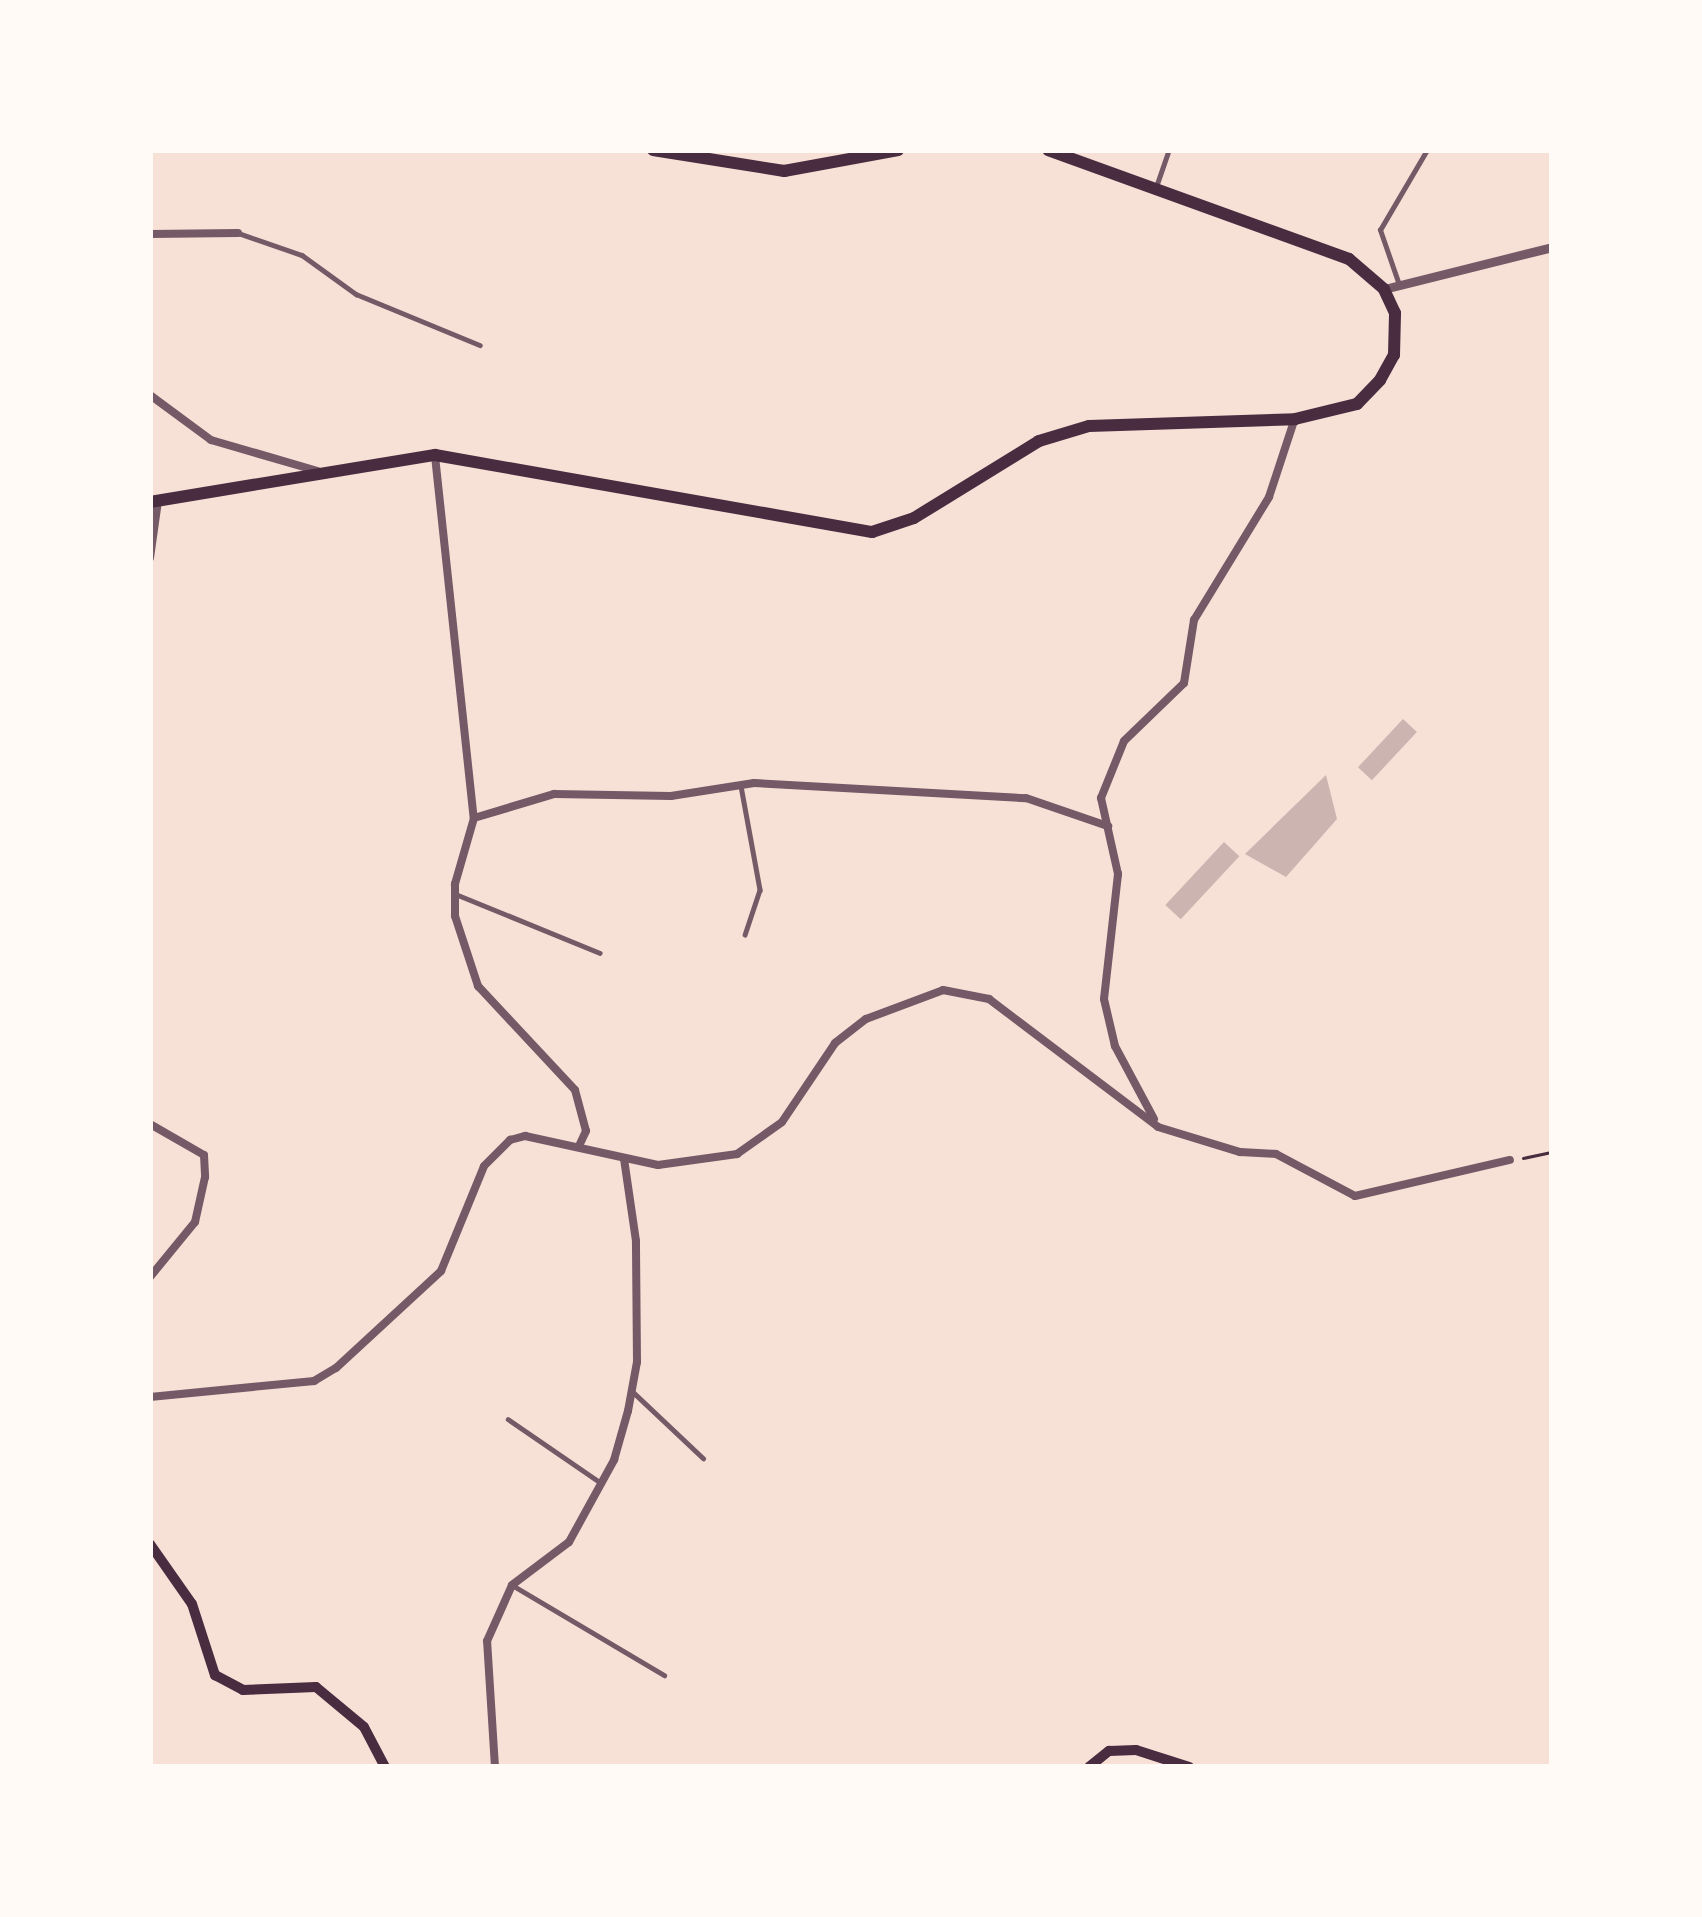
<!DOCTYPE html>
<style>
body{margin:0}
#map{position:relative;width:1702px;height:1917px;overflow:hidden;background:#f7e1d7;font-family:Ubuntu,sans-serif}
div>[style]{position:absolute}
.building>*{inset:0;background:#ccb4b1;transform-origin:0 0}
.path>*{height:3px;margin:-1.5px;padding:0 1.5px;transform-origin:1.5px;border-radius:1.5px;background:#4a2c40}
.service>*{height:4.5px;margin:-2.25px;padding:0 2.25px;transform-origin:2.25px;border-radius:2.25px;background:#755966}
.minor>*{height:8px;margin:-4px;padding:0 4px;transform-origin:4px;border-radius:4px;background:#755966}
.tertiary>*{height:9px;margin:-4.5px;padding:0 4.5px;transform-origin:4.5px;border-radius:4.5px;background:#755966}
.secondary>*{height:10px;margin:-5px;padding:0 5px;transform-origin:5px;border-radius:5px;background:#4a2c40}
.primary>*{height:12px;margin:-6px;padding:0 6px;transform-origin:6px;border-radius:6px;background:#4a2c40}
span{translate:-50% -50%;white-space:nowrap;text-align:center;line-height:1.15;-webkit-text-stroke:10px #fffaf5;paint-order:stroke}
.frame{position:absolute;inset:0;border:153px solid #fffaf5;pointer-events:none}
</style>
<div id="map">
<div class="building">
<div style="left:1403px;top:719px;width:19px;height:66px;rotate:43deg"></div>
<div style="clip-path:polygon(1326px 775px,1337px 819px,1286px 877px,1245px 854px)"></div>
<div style="left:1224px;top:842px;width:21px;height:86px;rotate:43deg"></div>
</div>
<div class="path">
<div style="left:1523px;top:1158px;width:30px;rotate:-12deg"></div>
</div>
<div class="service">
<div style="left:1157px;top:184px;width:36px;rotate:-71deg"></div>
<div style="left:238px;top:233px;width:68px;rotate:19deg"></div>
<div style="left:302px;top:255px;width:67px;rotate:35.8deg"></div>
<div style="left:356px;top:294px;width:134px;rotate:22.4deg"></div>
<div style="left:1398px;top:282px;width:55px;rotate:-109.1deg"></div>
<div style="left:1380px;top:230px;width:93px;rotate:-59.6deg"></div>
<div style="left:741px;top:786px;width:106px;rotate:79.6deg"></div>
<div style="left:760px;top:890px;width:47px;rotate:108.4deg"></div>
<div style="left:458px;top:895px;width:153px;rotate:22.2deg"></div>
<div style="left:632px;top:1391px;width:98px;rotate:43.3deg"></div>
<div style="left:508px;top:1419px;width:113px;rotate:34.5deg"></div>
<div style="left:512px;top:1585px;width:177px;rotate:30.6deg"></div>
</div>
<div class="minor">
<div style="left:150px;top:234px;width:88px;rotate:-0.7deg"></div>
<div style="left:150px;top:395px;width:76px;rotate:36.4deg"></div>
<div style="left:211px;top:440px;width:111px;rotate:16.2deg"></div>
<div style="left:435px;top:456px;width:364px;rotate:83.9deg"></div>
<div style="left:474px;top:818px;width:69px;rotate:106.1deg"></div>
<div style="left:455px;top:884px;width:32px;rotate:90deg"></div>
<div style="left:455px;top:916px;width:74px;rotate:71.8deg"></div>
<div style="left:478px;top:986px;width:142px;rotate:47deg"></div>
<div style="left:575px;top:1090px;width:42px;rotate:75deg"></div>
<div style="left:586px;top:1131px;width:17px;rotate:115deg"></div>
<div style="left:150px;top:558px;width:58px;rotate:-82deg"></div>
<div style="left:474px;top:818px;width:84px;rotate:-16.7deg"></div>
<div style="left:554px;top:794px;width:117px;rotate:1deg"></div>
<div style="left:671px;top:796px;width:84px;rotate:-8.9deg"></div>
<div style="left:754px;top:783px;width:272px;rotate:3.2deg"></div>
<div style="left:1026px;top:798px;width:87px;rotate:18.9deg"></div>
<div style="left:1154px;top:1119px;width:83px;rotate:-118.1deg"></div>
<div style="left:1115px;top:1046px;width:48px;rotate:-103.2deg"></div>
<div style="left:1104px;top:999px;width:126px;rotate:-83.6deg"></div>
<div style="left:1118px;top:874px;width:78px;rotate:-102.6deg"></div>
<div style="left:1101px;top:798px;width:61px;rotate:-68deg"></div>
<div style="left:1124px;top:741px;width:83px;rotate:-44deg"></div>
<div style="left:1184px;top:683px;width:64px;rotate:-81deg"></div>
<div style="left:1194px;top:620px;width:144px;rotate:-58.6deg"></div>
<div style="left:1269px;top:497px;width:80px;rotate:-71.8deg"></div>
<div style="left:150px;top:1124px;width:62px;rotate:29.9deg"></div>
<div style="left:204px;top:1155px;width:22px;rotate:87deg"></div>
<div style="left:205px;top:1177px;width:46px;rotate:102.5deg"></div>
<div style="left:195px;top:1222px;width:71px;rotate:129.3deg"></div>
<div style="left:150px;top:1397px;width:165px;rotate:-5.6deg"></div>
<div style="left:314px;top:1381px;width:26px;rotate:-31deg"></div>
<div style="left:336px;top:1368px;width:143px;rotate:-42.7deg"></div>
<div style="left:441px;top:1271px;width:113px;rotate:-67.7deg"></div>
<div style="left:484px;top:1166px;width:37px;rotate:-45deg"></div>
<div style="left:510px;top:1140px;width:16px;rotate:-15deg"></div>
<div style="left:525px;top:1136px;width:136px;rotate:12.3deg"></div>
<div style="left:658px;top:1165px;width:80px;rotate:-7.9deg"></div>
<div style="left:737px;top:1154px;width:55px;rotate:-35.4deg"></div>
<div style="left:782px;top:1122px;width:95px;rotate:-56.1deg"></div>
<div style="left:835px;top:1043px;width:39px;rotate:-38deg"></div>
<div style="left:866px;top:1019px;width:82px;rotate:-20.6deg"></div>
<div style="left:943px;top:990px;width:47px;rotate:11.1deg"></div>
<div style="left:989px;top:999px;width:212px;rotate:37.1deg"></div>
<div style="left:1158px;top:1127px;width:86px;rotate:17deg"></div>
<div style="left:1240px;top:1152px;width:36px;rotate:3deg"></div>
<div style="left:1276px;top:1154px;width:89px;rotate:28deg"></div>
<div style="left:1355px;top:1196px;width:159px;rotate:-13.1deg"></div>
<div style="left:495px;top:1767px;width:126px;rotate:-93.6deg"></div>
<div style="left:487px;top:1641px;width:61px;rotate:-65.9deg"></div>
<div style="left:512px;top:1585px;width:71px;rotate:-37deg"></div>
<div style="left:569px;top:1542px;width:94px;rotate:-61.2deg"></div>
<div style="left:614px;top:1460px;width:51px;rotate:-74.1deg"></div>
<div style="left:628px;top:1411px;width:50px;rotate:-79.6deg"></div>
<div style="left:637px;top:1362px;width:121px;rotate:-90.5deg"></div>
<div style="left:636px;top:1241px;width:83px;rotate:-98.3deg"></div>
</div>
<div class="tertiary">
<div style="left:1384px;top:289px;width:173px;rotate:-14deg"></div>
</div>
<div class="secondary">
<div style="left:150px;top:1544px;width:73px;rotate:55deg"></div>
<div style="left:192px;top:1604px;width:75px;rotate:72.1deg"></div>
<div style="left:215px;top:1675px;width:32px;rotate:28deg"></div>
<div style="left:243px;top:1690px;width:73px;rotate:-2.4deg"></div>
<div style="left:316px;top:1687px;width:62px;rotate:39.8deg"></div>
<div style="left:364px;top:1727px;width:45px;rotate:62.3deg"></div>
<div style="left:1089px;top:1767px;width:26px;rotate:-39deg"></div>
<div style="left:1109px;top:1751px;width:27px;rotate:-2deg"></div>
<div style="left:1136px;top:1750px;width:56px;rotate:17.8deg"></div>
</div>
<div class="primary">
<div style="left:653px;top:150px;width:133px;rotate:9.1deg"></div>
<div style="left:784px;top:171px;width:116px;rotate:-10.4deg"></div>
<div style="left:150px;top:502px;width:289px;rotate:-9.4deg"></div>
<div style="left:435px;top:455px;width:444px;rotate:10deg"></div>
<div style="left:872px;top:532px;width:44px;rotate:-18.4deg"></div>
<div style="left:914px;top:518px;width:147px;rotate:-31.6deg"></div>
<div style="left:1039px;top:441px;width:52px;rotate:-16.7deg"></div>
<div style="left:1089px;top:426px;width:206px;rotate:-1.9deg"></div>
<div style="left:1295px;top:419px;width:64px;rotate:-13.6deg"></div>
<div style="left:1357px;top:404px;width:33px;rotate:-46deg"></div>
<div style="left:1380px;top:380px;width:29px;rotate:-61deg"></div>
<div style="left:1394px;top:355px;width:42px;rotate:-88.6deg"></div>
<div style="left:1395px;top:313px;width:26px;rotate:-115deg"></div>
<div style="left:1384px;top:289px;width:46px;rotate:-139.4deg"></div>
<div style="left:1349px;top:259px;width:320px;rotate:-160.1deg"></div>
</div>
<div class="frame"></div>
</div>
